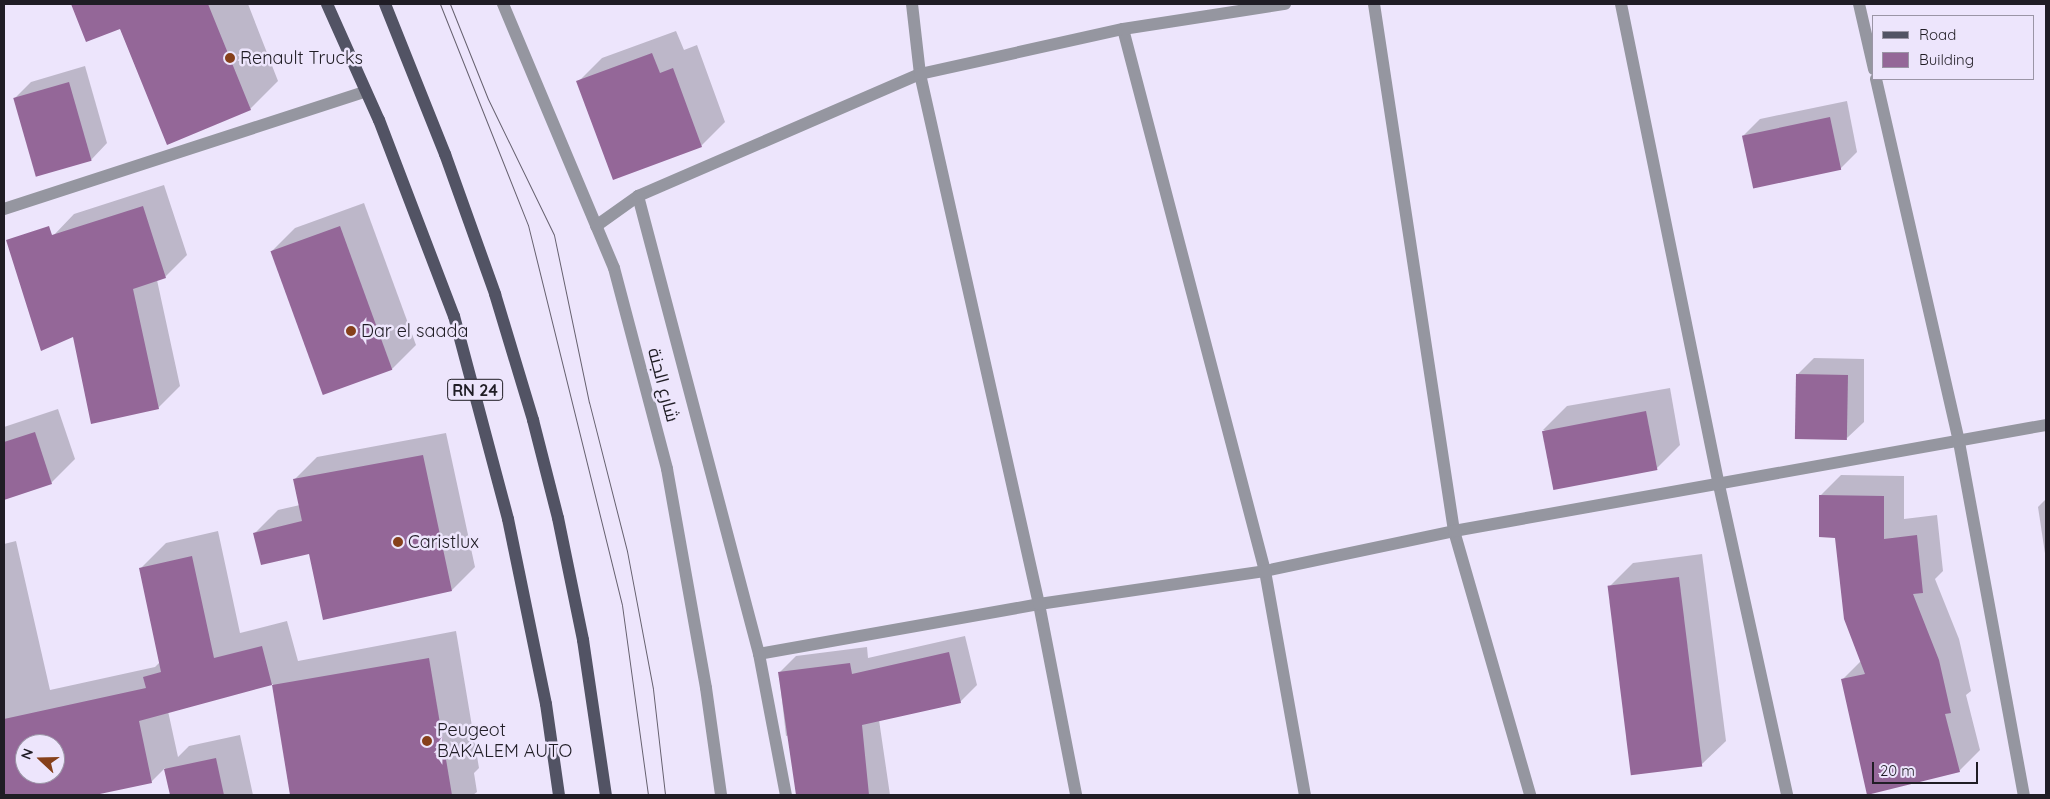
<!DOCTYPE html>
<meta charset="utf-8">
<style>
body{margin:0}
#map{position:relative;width:2050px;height:799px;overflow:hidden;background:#ede5fc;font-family:Quicksand,Cairo,sans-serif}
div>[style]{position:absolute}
.shadow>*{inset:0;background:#0003}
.building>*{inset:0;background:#946798;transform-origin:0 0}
.street>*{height:12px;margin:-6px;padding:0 6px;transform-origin:6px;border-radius:6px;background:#9596a0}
.primary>*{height:12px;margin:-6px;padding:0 6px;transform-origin:6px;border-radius:6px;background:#525364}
.tram>*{height:1px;margin:-0.5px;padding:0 0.5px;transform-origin:0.5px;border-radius:0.5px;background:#66616f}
.dots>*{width:14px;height:14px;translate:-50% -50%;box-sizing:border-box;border:2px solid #ede5fc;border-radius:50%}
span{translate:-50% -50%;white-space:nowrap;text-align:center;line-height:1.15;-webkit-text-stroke:5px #ede5fc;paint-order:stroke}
.shield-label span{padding:1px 4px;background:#ede5fc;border:1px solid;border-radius:4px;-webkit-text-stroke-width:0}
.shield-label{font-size:16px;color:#201d25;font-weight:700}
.poi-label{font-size:18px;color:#201d25}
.left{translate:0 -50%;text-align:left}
.street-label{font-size:18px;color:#201d25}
.frame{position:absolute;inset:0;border:5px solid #201d25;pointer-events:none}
.legend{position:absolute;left:1872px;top:15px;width:162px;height:65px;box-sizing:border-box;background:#ede5fc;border:1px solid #9b95a6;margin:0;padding:6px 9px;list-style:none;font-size:15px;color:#201d25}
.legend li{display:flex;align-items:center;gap:10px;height:25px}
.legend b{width:25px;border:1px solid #9b95a6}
.north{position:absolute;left:15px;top:734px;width:50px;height:50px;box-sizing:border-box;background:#ede5fc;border:1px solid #9b95a6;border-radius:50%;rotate:291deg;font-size:14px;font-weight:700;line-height:20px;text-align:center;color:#201d25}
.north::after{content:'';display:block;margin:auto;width:18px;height:22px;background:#86401b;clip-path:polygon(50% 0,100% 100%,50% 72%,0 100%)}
.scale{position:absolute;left:1872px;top:762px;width:106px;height:22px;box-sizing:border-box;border:2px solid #201d25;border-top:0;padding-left:6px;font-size:15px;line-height:18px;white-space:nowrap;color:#201d25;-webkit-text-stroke:4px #ede5fc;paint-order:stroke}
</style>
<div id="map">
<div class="shadow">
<div style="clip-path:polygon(73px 4px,248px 4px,278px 81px,250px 109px,168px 144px,120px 28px,87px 41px)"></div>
<div style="clip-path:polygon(676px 31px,684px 50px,697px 45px,725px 122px,701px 146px,578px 82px,602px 58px)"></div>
<div style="clip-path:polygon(85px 66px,107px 143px,91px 160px,14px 99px,31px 82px)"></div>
<div style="clip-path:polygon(1847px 101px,1857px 152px,1840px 169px,1743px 136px,1760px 119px)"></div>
<div style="clip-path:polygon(164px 185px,187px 255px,165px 277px,157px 280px,180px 386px,158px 408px,53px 236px,74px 214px)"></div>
<div style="clip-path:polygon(364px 203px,416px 345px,392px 369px,271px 252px,295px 228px)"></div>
<div style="clip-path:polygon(1814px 358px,1864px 359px,1864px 422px,1847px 438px,1797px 375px)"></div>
<div style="clip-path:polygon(1670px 388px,1680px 445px,1656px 469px,1543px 430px,1567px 406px)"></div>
<div style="clip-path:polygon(58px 409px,75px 459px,51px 483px,4px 499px,4px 427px)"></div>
<div style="clip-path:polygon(446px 433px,475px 567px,452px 590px,310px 552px,255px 533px,278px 510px,300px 505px,294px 480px,317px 457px)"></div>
<div style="clip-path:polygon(1841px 475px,1904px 476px,1904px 519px,1937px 515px,1943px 571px,1935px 579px,1959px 639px,1971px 691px,1966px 695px,1980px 750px,1959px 771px,1842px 680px,1861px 661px,1836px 536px,1820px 496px)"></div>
<div style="clip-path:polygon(2046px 499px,2046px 560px,2038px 507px)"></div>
<div style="clip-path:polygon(evenodd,218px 531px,240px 633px,287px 621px,298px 661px,456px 631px,479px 768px,474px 773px,477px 792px,473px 795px,316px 795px,315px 790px,291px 795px,273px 684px,168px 711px,178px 757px,189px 746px,240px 735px,253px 795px,171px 795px,165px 768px,151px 782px,89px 795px,4px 795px,4px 544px,16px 541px,50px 690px,155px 667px,160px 662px,140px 569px,166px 543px,218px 531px,25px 744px,55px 744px,55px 774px,25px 774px,25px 744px)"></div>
<div style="clip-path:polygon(1702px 554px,1726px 741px,1702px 764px,1609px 587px,1633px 563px)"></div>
<div style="clip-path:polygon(965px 636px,977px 685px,960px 702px,879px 720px,890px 795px,801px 795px,790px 735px,786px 736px,779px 673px,796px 656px,867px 647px,868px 658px)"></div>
</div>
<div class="building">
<div style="clip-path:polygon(71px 4px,208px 4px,251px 110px,167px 145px,120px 29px,86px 42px)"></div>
<div style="clip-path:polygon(652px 53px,660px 73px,673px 68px,702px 147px,613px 180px,576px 81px)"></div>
<div style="left:69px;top:82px;width:82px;height:58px;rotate:74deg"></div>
<div style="left:1830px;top:117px;width:54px;height:90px;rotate:78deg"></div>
<div style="clip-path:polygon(143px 206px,166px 278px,133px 289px,159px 409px,91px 424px,73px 337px,41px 351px,6px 240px,49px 226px,52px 235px)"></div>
<div style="left:340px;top:226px;width:153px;height:74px;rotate:70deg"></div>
<div style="left:1796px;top:374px;width:52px;height:65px;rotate:1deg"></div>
<div style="left:1646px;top:411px;width:60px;height:106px;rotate:79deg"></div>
<div style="clip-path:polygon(35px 432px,52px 484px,4px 500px,4px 442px)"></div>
<div style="clip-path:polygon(423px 455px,452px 591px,323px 620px,309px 554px,261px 565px,253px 533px,302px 521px,293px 479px)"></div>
<div style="clip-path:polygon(1819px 495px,1884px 496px,1884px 539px,1917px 535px,1923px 593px,1913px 594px,1939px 660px,1951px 713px,1945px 714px,1960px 772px,1867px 795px,1841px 679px,1865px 674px,1844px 619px,1835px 538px,1819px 537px)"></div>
<div style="clip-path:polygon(evenodd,192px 556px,214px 658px,262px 646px,272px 685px,139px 721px,152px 783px,95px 795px,4px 795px,4px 719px,146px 688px,143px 677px,161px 672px,139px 568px,192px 556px,25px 744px,55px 744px,55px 774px,25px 774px,25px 744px)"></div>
<div style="left:1679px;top:577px;width:191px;height:72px;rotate:83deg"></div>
<div style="clip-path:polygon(949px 652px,961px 703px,862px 725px,869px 795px,796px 795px,778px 672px,850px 663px,852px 674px)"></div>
<div style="clip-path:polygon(429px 658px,452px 795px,290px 795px,272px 685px)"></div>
<div style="clip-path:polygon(216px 758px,224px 795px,170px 795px,164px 769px)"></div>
</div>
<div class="street">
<div style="left:503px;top:4px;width:286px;rotate:67.2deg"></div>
<div style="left:614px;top:268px;width:208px;rotate:75.2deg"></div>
<div style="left:667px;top:469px;width:222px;rotate:79.9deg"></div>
<div style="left:706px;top:688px;width:108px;rotate:82deg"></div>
<div style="left:912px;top:4px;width:70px;rotate:83.5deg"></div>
<div style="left:920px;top:74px;width:543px;rotate:77.35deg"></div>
<div style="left:1039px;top:604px;width:195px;rotate:79deg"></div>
<div style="left:1374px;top:4px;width:533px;rotate:81.37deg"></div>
<div style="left:1454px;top:531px;width:275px;rotate:73.9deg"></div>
<div style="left:1621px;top:4px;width:491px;rotate:78.5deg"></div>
<div style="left:1719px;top:485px;width:317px;rotate:77.6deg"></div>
<div style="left:1859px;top:4px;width:67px;rotate:77deg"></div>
<div style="left:1123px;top:29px;width:560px;rotate:75.32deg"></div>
<div style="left:1265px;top:571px;width:228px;rotate:79.9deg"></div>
<div style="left:1876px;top:79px;width:372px;rotate:77.1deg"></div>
<div style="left:1959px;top:442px;width:359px;rotate:79.6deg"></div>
<div style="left:638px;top:196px;width:474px;rotate:75.2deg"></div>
<div style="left:759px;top:654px;width:144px;rotate:79.2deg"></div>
<div style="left:4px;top:209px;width:379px;rotate:-18deg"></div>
<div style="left:596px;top:226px;width:52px;rotate:-35.5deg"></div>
<div style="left:638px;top:196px;width:307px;rotate:-23.4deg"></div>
<div style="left:920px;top:74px;width:208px;rotate:-12.5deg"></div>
<div style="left:1123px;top:29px;width:164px;rotate:-8.8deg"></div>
<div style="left:759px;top:654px;width:284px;rotate:-10.1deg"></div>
<div style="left:1039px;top:604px;width:228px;rotate:-8.3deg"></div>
<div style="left:1265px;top:571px;width:193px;rotate:-11.9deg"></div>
<div style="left:1454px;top:531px;width:601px;rotate:-10.15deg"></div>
</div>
<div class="primary">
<div style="left:327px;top:4px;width:127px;rotate:65.9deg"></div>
<div style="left:379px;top:120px;width:210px;rotate:69.1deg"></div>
<div style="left:454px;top:316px;width:210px;rotate:75.1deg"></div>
<div style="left:508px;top:519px;width:189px;rotate:78.4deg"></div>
<div style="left:546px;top:704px;width:92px;rotate:81.9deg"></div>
<div style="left:385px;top:4px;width:162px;rotate:68.2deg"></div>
<div style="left:445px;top:154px;width:149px;rotate:70.3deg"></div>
<div style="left:495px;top:294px;width:132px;rotate:73.2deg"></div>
<div style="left:533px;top:420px;width:101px;rotate:75.7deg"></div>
<div style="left:558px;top:518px;width:125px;rotate:78.4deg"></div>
<div style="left:583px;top:640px;width:157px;rotate:81.6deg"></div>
</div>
<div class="tram">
<div style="left:440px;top:4px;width:238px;rotate:68.3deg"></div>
<div style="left:528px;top:225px;width:391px;rotate:76.1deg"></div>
<div style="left:622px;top:605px;width:192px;rotate:82.2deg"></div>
<div style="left:450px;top:4px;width:102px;rotate:68.2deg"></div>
<div style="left:488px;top:99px;width:151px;rotate:64.1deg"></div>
<div style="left:554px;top:235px;width:171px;rotate:78.2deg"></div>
<div style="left:589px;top:402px;width:154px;rotate:75.7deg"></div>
<div style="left:627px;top:551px;width:140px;rotate:79.3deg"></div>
<div style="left:653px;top:689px;width:107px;rotate:83.5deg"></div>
</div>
<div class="dots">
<div style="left:230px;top:58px;background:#86401b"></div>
<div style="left:351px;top:331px;background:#86401b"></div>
<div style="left:398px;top:542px;background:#86401b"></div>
<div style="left:427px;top:741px;background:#86401b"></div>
</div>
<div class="shield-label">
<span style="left:475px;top:390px">RN 24</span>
</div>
<div class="poi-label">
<span class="left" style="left:240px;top:58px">Renault Trucks</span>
<span class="left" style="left:361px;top:331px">Dar el saada</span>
<span class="left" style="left:408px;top:542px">Caristlux</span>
<span class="left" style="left:437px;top:741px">Peugeot<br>BAKALEM AUTO</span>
</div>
<div class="street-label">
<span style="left:663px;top:385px;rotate:75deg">شارع الجنة</span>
</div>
<div class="frame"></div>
<ul class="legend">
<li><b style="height:6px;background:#525364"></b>Road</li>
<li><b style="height:14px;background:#946798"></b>Building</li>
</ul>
<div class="north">N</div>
<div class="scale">20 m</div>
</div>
